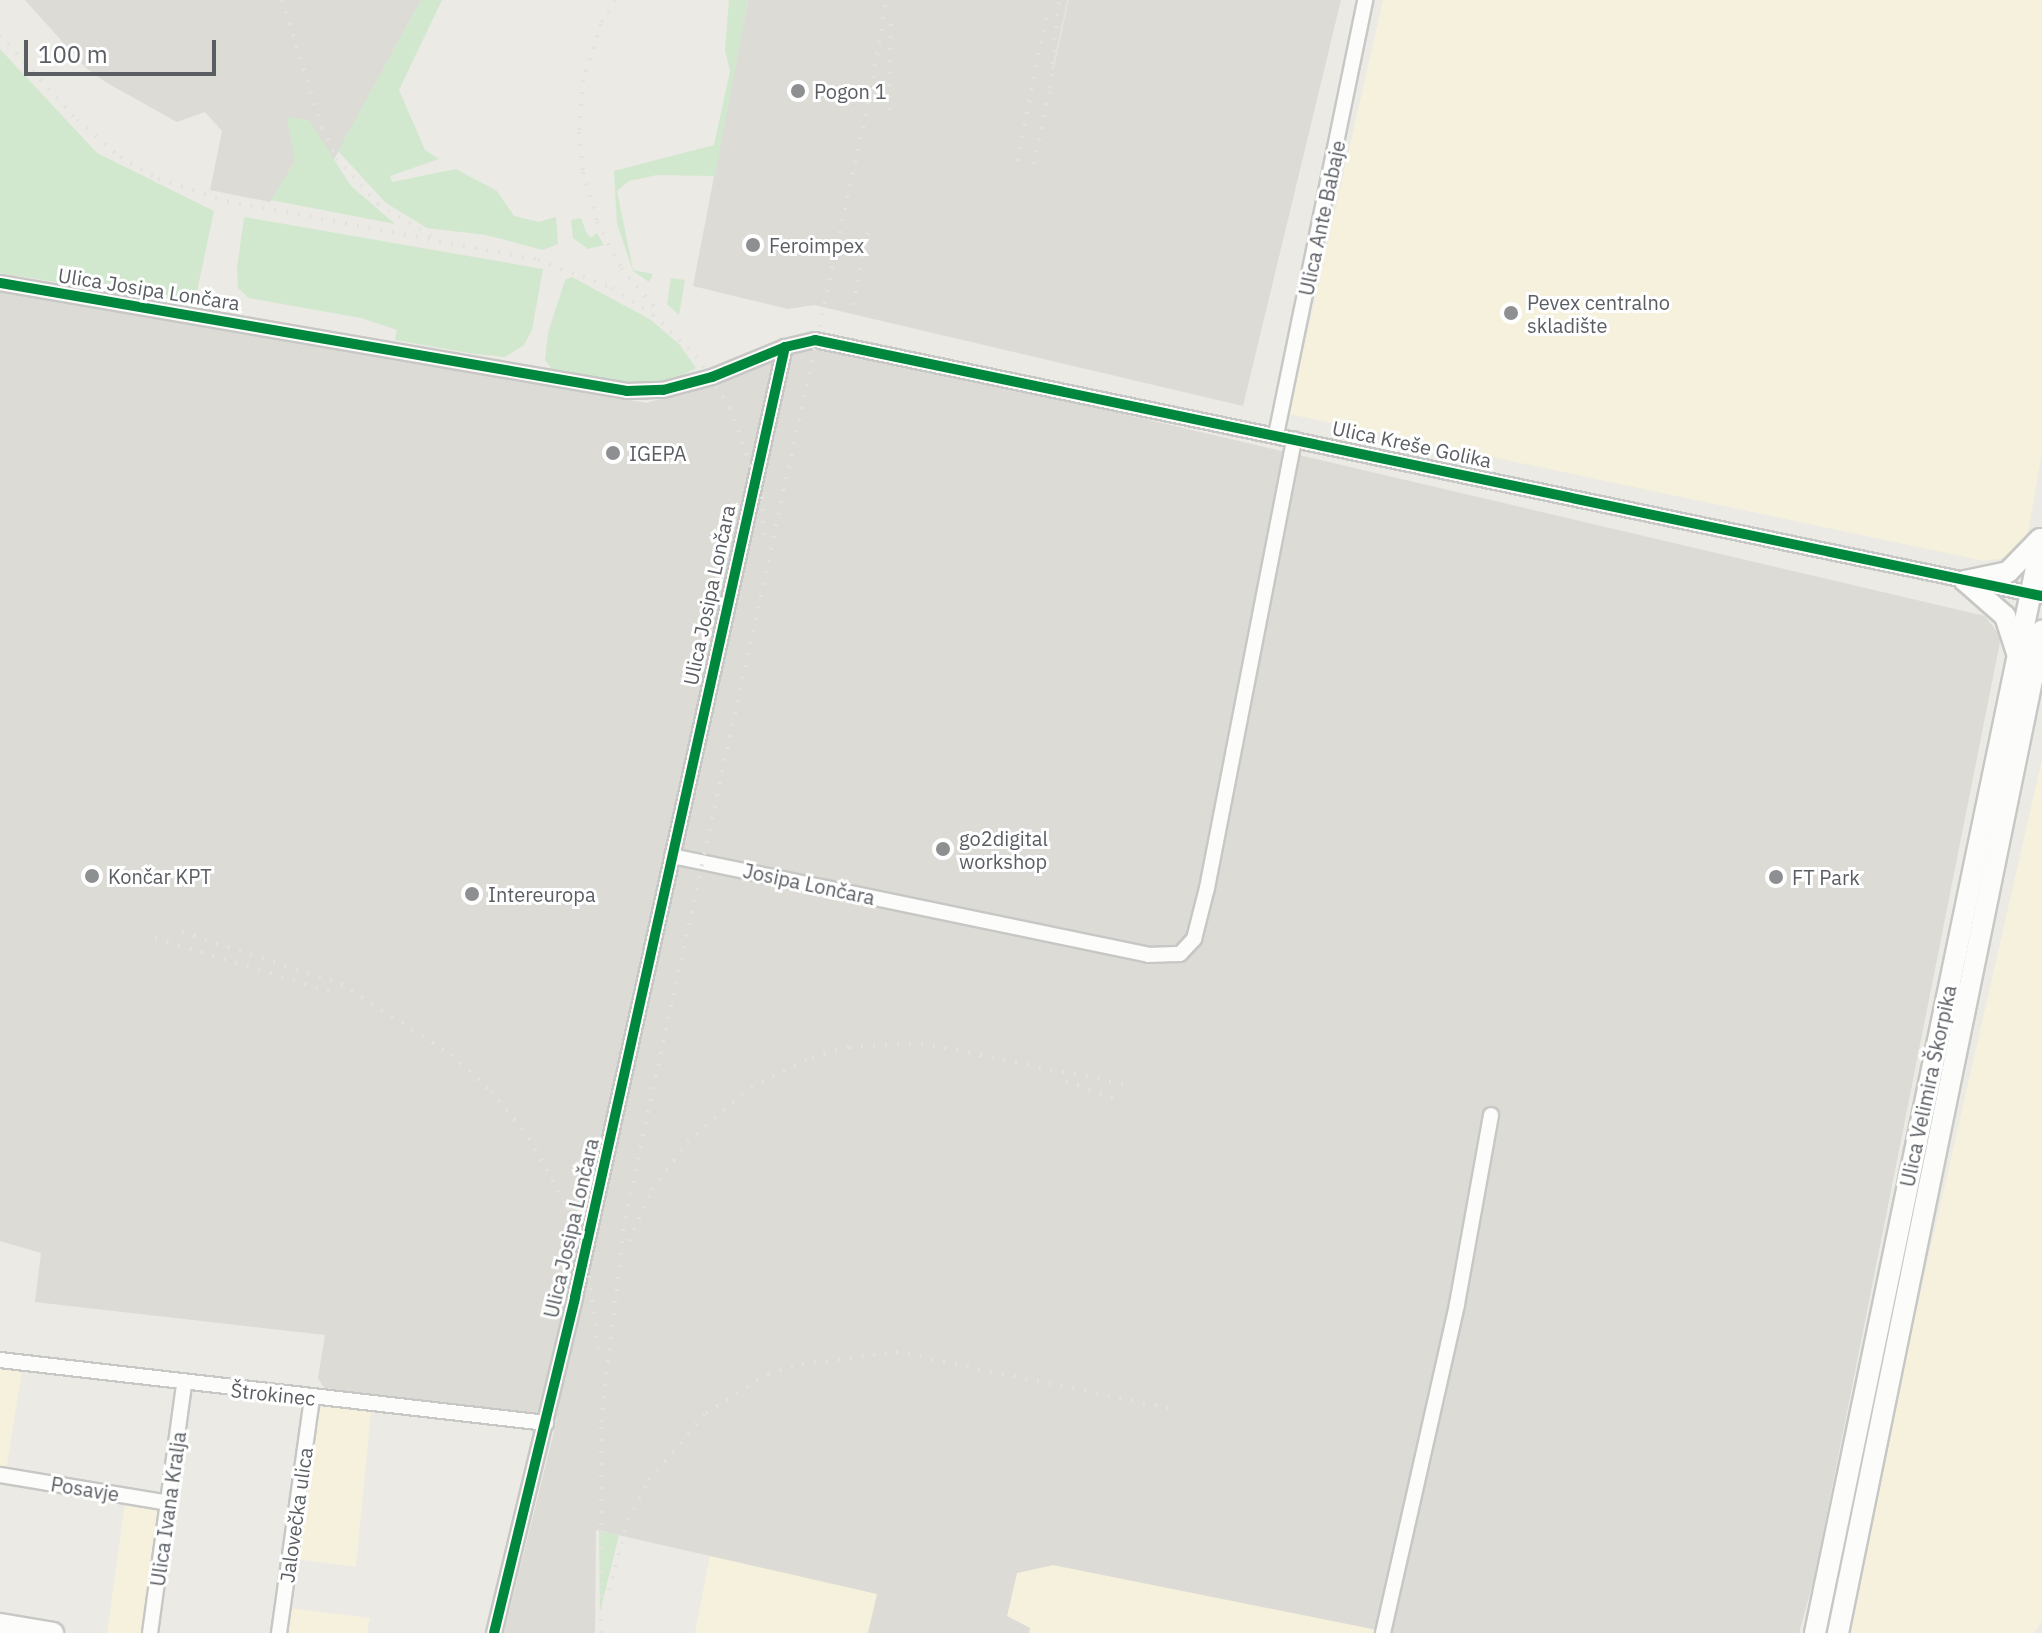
<!DOCTYPE html>
<meta charset="utf-8">
<style>
body{margin:0}
#map{position:relative;width:2042px;height:1633px;overflow:hidden;background:#ebeae4;font-family:"IBM Plex Sans",sans-serif}
div>[style]{position:absolute}
.commercial>*{inset:0;background:#f6f1dc}
.industrial>*{inset:0;background:#dcdbd5}
.green>*{inset:0;background:#d1e8cf}
.roads{filter:drop-shadow(2px 0 #c7c7c5) drop-shadow(-2px 0 #c7c7c5) drop-shadow(0 2px #c7c7c5) drop-shadow(0 -2px #c7c7c5)}
.street>*{height:14px;margin:-7px;padding:0 7px;transform-origin:7px;border-radius:7px;background:#fcfcfb}
.secondary>*{height:20px;margin:-10px;padding:0 10px;transform-origin:10px;border-radius:10px;background:#fcfcfb}
.tram>*{height:2px;margin:-1px;padding:0 1px;transform-origin:1px;border-radius:1px;background:#e2e2e1}
.rail>*{height:4px;margin-top:-2px;transform-origin:0;background:repeating-linear-gradient(90deg,#e2e2e1 0 2px,transparent 0 12px)}
.cycleway>*{height:10px;margin:-5px;padding:0 5px;transform-origin:5px;border-radius:5px;background:#00873e}
.dots>*{width:22px;height:22px;translate:-50% -50%;box-sizing:border-box;border:4px solid #fff;border-radius:50%}
span{translate:-50% -50%;white-space:nowrap;text-align:center;line-height:1.15;-webkit-text-stroke:6px #fff;paint-order:stroke}
.poi-label{font-size:20px;color:#5a5e63}
.left{translate:0 -50%;text-align:left}
.street-label{font-size:20px;color:#5a5e63}
.scale{position:absolute;left:24px;top:40px;width:192px;height:36px;box-sizing:border-box;border:4px solid #5a5e63;border-top:0;padding-left:10px;font-size:24px;line-height:28px;white-space:nowrap;color:#5a5e63;-webkit-text-stroke:6px #fff;paint-order:stroke}
</style>
<div id="map">
<div class="commercial">
<div style="clip-path:polygon(1383px 0,2042px 0,2042px 452px,2028px 533px,2010px 557px,1984px 561px,1289px 414px)"></div>
<div style="clip-path:polygon(2042px 759px,2042px 1621px,2034px 1633px,1843px 1633px)"></div>
<div style="clip-path:polygon(0 1367px,22px 1371px,6px 1471px,0 1470px)"></div>
<div style="clip-path:polygon(327px 1405px,371px 1412px,356px 1567px,296px 1559px,317px 1409px)"></div>
<div style="clip-path:polygon(125px 1503px,160px 1511px,144px 1628px,141px 1633px,107px 1633px)"></div>
<div style="clip-path:polygon(710px 1555px,878px 1594px,868px 1633px,695px 1633px)"></div>
<div style="clip-path:polygon(1053px 1565px,1375px 1627px,1374px 1633px,1029px 1633px,1030px 1628px,1007px 1616px,1017px 1573px)"></div>
<div style="clip-path:polygon(289px 1608px,370px 1618px,367px 1633px,285px 1633px)"></div>
</div>
<div class="industrial">
<div style="clip-path:polygon(25px 0,421px 0,331px 165px,301px 152px,270px 202px,210px 190px,222px 131px,205px 112px,177px 122px,107px 83px,86px 68px)"></div>
<div style="clip-path:polygon(748px 0,1341px 0,1243px 406px,814px 305px,788px 309px,693px 286px)"></div>
<div style="clip-path:polygon(0 290px,647px 403px,821px 343px,1985px 616px,2001px 637px,1814px 1578px,1799px 1633px,1392px 1633px,1053px 1565px,1017px 1573px,1007px 1616px,1030px 1628px,1029px 1633px,868px 1633px,877px 1594px,596px 1530px,595px 1633px,504px 1633px,557px 1419px,324px 1388px,318px 1378px,325px 1335px,35px 1302px,41px 1253px,0 1241px)"></div>
</div>
<div class="green">
<div style="clip-path:polygon(421px 0,442px 0,399px 90px,425px 150px,439px 159px,390px 176px,392px 182px,456px 169px,497px 191px,514px 216px,539px 222px,556px 217px,558px 244px,543px 250px,486px 235px,427px 228px,386px 203px,338px 151px)"></div>
<div style="clip-path:polygon(729px 0,748px 0,715px 176px,657px 175px,629px 181px,617px 191px,633px 270px,653px 274px,649px 282px,633px 271px,617px 224px,614px 171px,714px 145px,730px 71px,725px 51px)"></div>
<div style="clip-path:polygon(0 49px,97px 153px,214px 211px,196px 296px,176px 302px,0 273px)"></div>
<div style="clip-path:polygon(287px 117px,309px 120px,351px 186px,395px 224px,271px 200px,295px 161px)"></div>
<div style="clip-path:polygon(244px 217px,543px 269px,532px 330px,524px 345px,505px 357px,475px 354px,395px 340px,397px 330px,361px 318px,249px 298px,238px 288px,237px 269px)"></div>
<div style="clip-path:polygon(581px 218px,586px 232px,591px 238px,597px 233px,604px 245px,588px 249px,573px 238px,571px 220px)"></div>
<div style="clip-path:polygon(572px 277px,651px 320px,679px 344px,696px 368px,665px 384px,632px 385px,552px 369px,545px 360px,548px 333px,565px 280px)"></div>
<div style="clip-path:polygon(671px 278px,685px 280px,679px 315px,667px 304px)"></div>
<div style="clip-path:polygon(599px 1531px,619px 1535px,600px 1612px)"></div>
</div>
<div class="roads">
<div class="street">
<div style="left:0;top:283px;width:636px;rotate:9.77deg"></div>
<div style="left:627px;top:391px;width:36px;rotate:-2deg"></div>
<div style="left:663px;top:390px;width:51px;rotate:-14.9deg"></div>
<div style="left:712px;top:377px;width:79px;rotate:-22.3deg"></div>
<div style="left:785px;top:347px;width:31px;rotate:-13deg"></div>
<div style="left:815px;top:340px;width:1253px;rotate:11.79deg"></div>
<div style="left:1276px;top:435px;width:444px;rotate:-78.4deg"></div>
<div style="left:672px;top:856px;width:486px;rotate:11.7deg"></div>
<div style="left:1148px;top:955px;width:32px;rotate:-2deg"></div>
<div style="left:1180px;top:954px;width:21px;rotate:-47deg"></div>
<div style="left:1194px;top:939px;width:53px;rotate:-75.7deg"></div>
<div style="left:1207px;top:888px;width:457px;rotate:-79deg"></div>
<div style="left:0;top:1360px;width:550px;rotate:6.58deg"></div>
<div style="left:0;top:1475px;width:172px;rotate:9.4deg"></div>
<div style="left:150px;top:1633px;width:251px;rotate:-82.2deg"></div>
<div style="left:279px;top:1633px;width:237px;rotate:-82deg"></div>
<div style="left:494px;top:1633px;width:346px;rotate:-76.4deg"></div>
<div style="left:575px;top:1297px;width:973px;rotate:-77.54deg"></div>
<div style="left:1383px;top:1633px;width:337px;rotate:-77.3deg"></div>
<div style="left:1457px;top:1304px;width:192px;rotate:-79.8deg"></div>
</div>
<div class="secondary">
<div style="left:1965px;top:581px;width:53px;rotate:41.2deg"></div>
<div style="left:2005px;top:616px;width:38px;rotate:72deg"></div>
<div style="left:1965px;top:581px;width:44px;rotate:-11.8deg"></div>
<div style="left:2008px;top:572px;width:46px;rotate:-45.9deg"></div>
<div style="left:0;top:1624px;width:54px;rotate:9.6deg"></div>
<div style="left:1815px;top:1633px;width:1117px;rotate:-78.28deg"></div>
<div style="left:1838px;top:1633px;width:1023px;rotate:-78.49deg"></div>
</div>
</div>
<div class="tram">
<div style="left:1053px;top:69px;width:71px;rotate:-77.7deg"></div>
</div>
<div class="rail">
<div style="left:282px;top:0;width:134px;rotate:72.6deg"></div>
<div style="left:322px;top:128px;width:34px;rotate:63deg"></div>
<div style="left:337px;top:158px;width:62px;rotate:48.3deg"></div>
<div style="left:378px;top:204px;width:62px;rotate:31.1deg"></div>
<div style="left:615px;top:0;width:28px;rotate:120deg"></div>
<div style="left:601px;top:24px;width:59px;rotate:107.8deg"></div>
<div style="left:583px;top:80px;width:52px;rotate:94.4deg"></div>
<div style="left:579px;top:132px;width:40px;rotate:84.3deg"></div>
<div style="left:583px;top:172px;width:52px;rotate:74.4deg"></div>
<div style="left:597px;top:222px;width:52px;rotate:62.4deg"></div>
<div style="left:621px;top:268px;width:52px;rotate:49.6deg"></div>
<div style="left:0;top:35px;width:115px;rotate:47.8deg"></div>
<div style="left:77px;top:120px;width:57px;rotate:40.7deg"></div>
<div style="left:120px;top:157px;width:44px;rotate:30.1deg"></div>
<div style="left:158px;top:179px;width:72px;rotate:17.7deg"></div>
<div style="left:227px;top:201px;width:317px;rotate:10.7deg"></div>
<div style="left:538px;top:260px;width:79px;rotate:20.7deg"></div>
<div style="left:612px;top:288px;width:49px;rotate:33.4deg"></div>
<div style="left:653px;top:315px;width:59px;rotate:43.6deg"></div>
<div style="left:696px;top:356px;width:62px;rotate:56.8deg"></div>
<div style="left:730px;top:408px;width:95px;rotate:70.2deg"></div>
<div style="left:762px;top:497px;width:48px;rotate:87.6deg"></div>
<div style="left:889px;top:110px;width:88px;rotate:-88.7deg"></div>
<div style="left:1017px;top:161px;width:156px;rotate:-78.5deg"></div>
<div style="left:1034px;top:164px;width:78px;rotate:-78.1deg"></div>
<div style="left:1050px;top:88px;width:88px;rotate:-84.2deg"></div>
<div style="left:853px;top:305px;width:84px;rotate:-78.3deg"></div>
<div style="left:182px;top:932px;width:167px;rotate:18.1deg"></div>
<div style="left:341px;top:984px;width:131px;rotate:32.8deg"></div>
<div style="left:451px;top:1055px;width:54px;rotate:42deg"></div>
<div style="left:491px;top:1091px;width:60px;rotate:51deg"></div>
<div style="left:529px;top:1138px;width:80px;rotate:60.9deg"></div>
<div style="left:568px;top:1208px;width:71px;rotate:72.8deg"></div>
<div style="left:589px;top:1276px;width:84px;rotate:82.5deg"></div>
<div style="left:155px;top:938px;width:188px;rotate:17deg"></div>
<div style="left:1066px;top:1081px;width:55px;rotate:20.1deg"></div>
<div style="left:629px;top:1241px;width:56px;rotate:-65.7deg"></div>
<div style="left:652px;top:1190px;width:59px;rotate:-53.9deg"></div>
<div style="left:687px;top:1142px;width:84px;rotate:-40.7deg"></div>
<div style="left:751px;top:1087px;width:68px;rotate:-26.2deg"></div>
<div style="left:812px;top:1057px;width:38px;rotate:-15deg"></div>
<div style="left:849px;top:1047px;width:72px;rotate:-3.2deg"></div>
<div style="left:921px;top:1043px;width:206px;rotate:11.5deg"></div>
<div style="left:609px;top:1590px;width:73px;rotate:-74.8deg"></div>
<div style="left:628px;top:1520px;width:45px;rotate:-62.3deg"></div>
<div style="left:649px;top:1480px;width:88px;rotate:-49.6deg"></div>
<div style="left:706px;top:1413px;width:73px;rotate:-32.2deg"></div>
<div style="left:768px;top:1374px;width:35px;rotate:-16deg"></div>
<div style="left:802px;top:1364px;width:95px;rotate:-7.3deg"></div>
<div style="left:896px;top:1352px;width:279px;rotate:11.6deg"></div>
<div style="left:601px;top:1633px;width:211px;rotate:-90deg"></div>
<div style="left:601px;top:1422px;width:205px;rotate:-83.3deg"></div>
<div style="left:625px;top:1218px;width:1155px;rotate:-77.7deg"></div>
<div style="left:871px;top:90px;width:91px;rotate:-80.5deg"></div>
</div>
<div class="cycleway">
<div style="left:0;top:283px;width:636px;rotate:9.77deg"></div>
<div style="left:627px;top:391px;width:36px;rotate:-2deg"></div>
<div style="left:663px;top:390px;width:51px;rotate:-14.9deg"></div>
<div style="left:712px;top:377px;width:79px;rotate:-22.3deg"></div>
<div style="left:785px;top:347px;width:31px;rotate:-13deg"></div>
<div style="left:815px;top:340px;width:1253px;rotate:11.79deg"></div>
<div style="left:494px;top:1633px;width:346px;rotate:-76.4deg"></div>
<div style="left:575px;top:1297px;width:973px;rotate:-77.54deg"></div>
</div>
<div class="dots">
<div style="left:798px;top:91px;background:#8d8f90"></div>
<div style="left:753px;top:245px;background:#8d8f90"></div>
<div style="left:1511px;top:313px;background:#8d8f90"></div>
<div style="left:613px;top:453px;background:#8d8f90"></div>
<div style="left:943px;top:849px;background:#8d8f90"></div>
<div style="left:92px;top:876px;background:#8d8f90"></div>
<div style="left:1776px;top:877px;background:#8d8f90"></div>
<div style="left:472px;top:894px;background:#8d8f90"></div>
</div>
<div class="poi-label">
<span class="left" style="left:814px;top:91px">Pogon 1</span>
<span class="left" style="left:769px;top:245px">Feroimpex</span>
<span class="left" style="left:1527px;top:314px">Pevex centralno<br>skladište</span>
<span class="left" style="left:629px;top:453px">IGEPA</span>
<span class="left" style="left:959px;top:850px">go2digital<br>workshop</span>
<span class="left" style="left:108px;top:876px">Končar KPT</span>
<span class="left" style="left:1792px;top:877px">FT Park</span>
<span class="left" style="left:488px;top:894px">Intereuropa</span>
</div>
<div class="street-label">
<span style="left:1322px;top:218px;rotate:-78deg">Ulica Ante Babaje</span>
<span style="left:149px;top:289px;rotate:9deg">Ulica Josipa Lončara</span>
<span style="left:1412px;top:444px;rotate:12deg">Ulica Kreše Golika</span>
<span style="left:709px;top:595px;rotate:-78deg">Ulica Josipa Lončara</span>
<span style="left:809px;top:884px;rotate:12deg">Josipa Lončara</span>
<span style="left:1928px;top:1086px;rotate:-78deg">Ulica Velimira Škorpika</span>
<span style="left:571px;top:1228px;rotate:-77deg">Ulica Josipa Lončara</span>
<span style="left:273px;top:1394px;rotate:6deg">Štrokinec</span>
<span style="left:85px;top:1489px;rotate:9deg">Posavje</span>
<span style="left:168px;top:1509px;rotate:-82deg">Ulica Ivana Kralja</span>
<span style="left:296px;top:1515px;rotate:-82deg">Jalovečka ulica</span>
</div>
<div class="scale">100 m</div>
</div>
